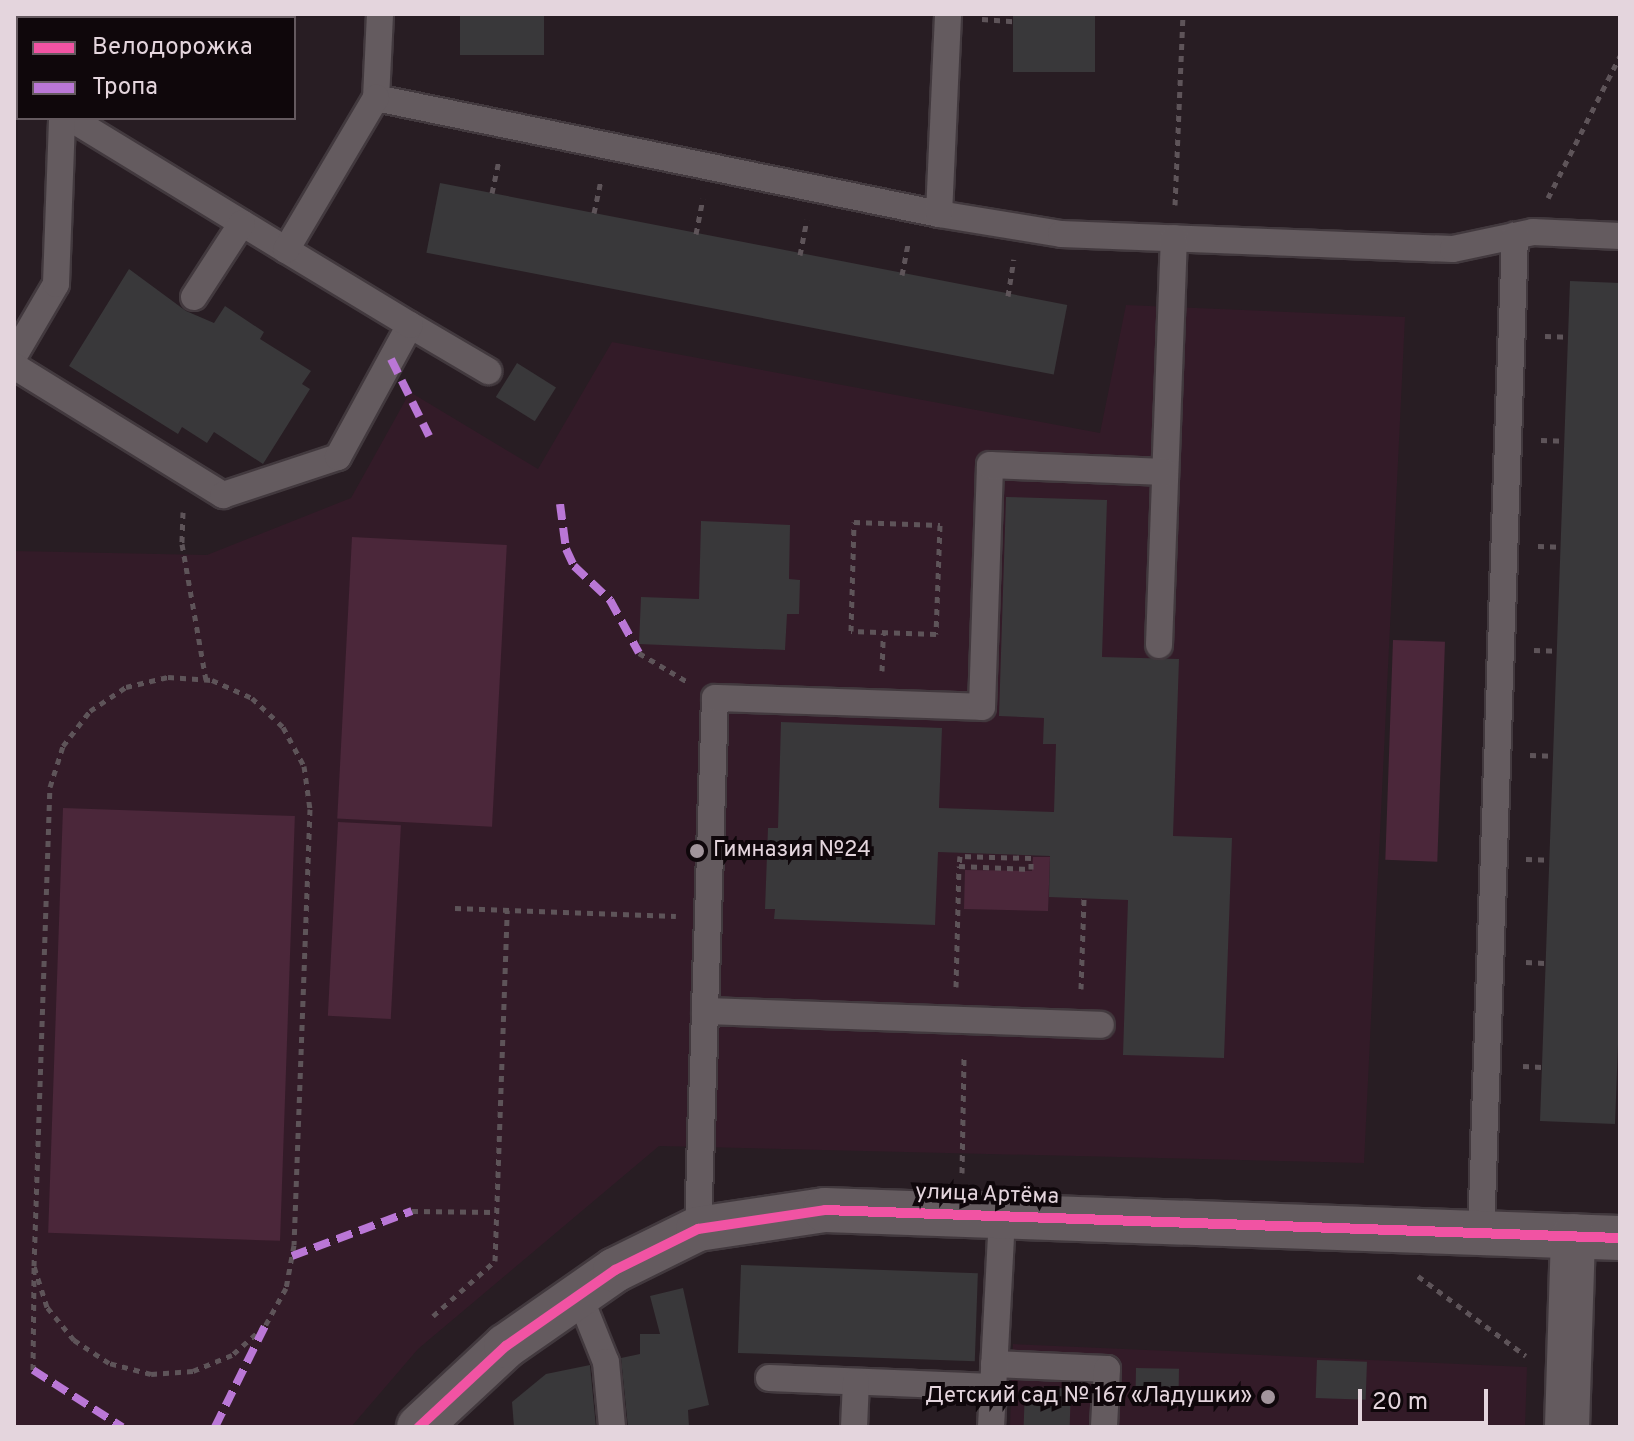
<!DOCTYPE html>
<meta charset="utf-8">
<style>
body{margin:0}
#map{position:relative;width:1634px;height:1441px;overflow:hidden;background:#281d23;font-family:Overpass,sans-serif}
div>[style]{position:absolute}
.built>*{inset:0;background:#331b28}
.green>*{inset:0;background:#4b273a;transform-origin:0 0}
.building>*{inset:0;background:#39383a;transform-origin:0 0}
.path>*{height:5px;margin-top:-2.5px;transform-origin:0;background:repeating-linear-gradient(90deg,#5e5459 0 6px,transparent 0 12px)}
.roads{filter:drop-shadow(2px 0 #42393e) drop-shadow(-2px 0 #42393e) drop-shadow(0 2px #42393e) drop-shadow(0 -2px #42393e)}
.lane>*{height:26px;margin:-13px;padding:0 13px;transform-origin:13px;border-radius:13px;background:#645b5f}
.street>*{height:44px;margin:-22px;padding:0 22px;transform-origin:22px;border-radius:22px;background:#645b5f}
.quiet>*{height:8px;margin-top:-4px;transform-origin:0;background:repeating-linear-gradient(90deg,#ba77d6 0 16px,transparent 0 24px)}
.cycleway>*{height:10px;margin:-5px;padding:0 5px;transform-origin:5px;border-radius:5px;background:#f153a3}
.dots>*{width:22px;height:22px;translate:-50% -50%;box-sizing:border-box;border:4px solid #0f070b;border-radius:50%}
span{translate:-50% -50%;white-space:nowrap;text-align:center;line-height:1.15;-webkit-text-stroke:8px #0f070b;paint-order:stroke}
.poi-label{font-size:22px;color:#e4d5dd}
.left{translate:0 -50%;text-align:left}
.right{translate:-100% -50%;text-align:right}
.street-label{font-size:22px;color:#e4d5dd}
.frame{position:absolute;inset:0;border:16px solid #e4d5dd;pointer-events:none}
.legend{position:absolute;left:16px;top:16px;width:280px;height:104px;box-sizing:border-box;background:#0f070b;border:2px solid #64595f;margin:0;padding:10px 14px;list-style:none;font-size:24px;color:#e4d5dd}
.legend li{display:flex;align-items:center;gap:16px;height:40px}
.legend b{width:40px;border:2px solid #64595f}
.scale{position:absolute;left:1358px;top:1389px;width:130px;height:36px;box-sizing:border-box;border:4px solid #e4d5dd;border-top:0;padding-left:10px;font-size:24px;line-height:28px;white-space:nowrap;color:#e4d5dd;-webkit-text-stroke:6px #0f070b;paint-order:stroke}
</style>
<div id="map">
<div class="built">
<div style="clip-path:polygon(1126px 305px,1405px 317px,1364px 1163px,659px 1146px,418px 1349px,351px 1427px,14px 1427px,14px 551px,207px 555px,351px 498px,410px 392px,538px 469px,612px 342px,1100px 433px)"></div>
<div style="clip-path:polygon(1013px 1344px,1527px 1367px,1525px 1427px,1010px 1427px)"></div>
</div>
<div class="green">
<div style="left:352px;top:537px;width:155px;height:282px;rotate:3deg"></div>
<div style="left:1393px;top:640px;width:52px;height:220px;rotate:2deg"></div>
<div style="left:63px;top:808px;width:232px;height:425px;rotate:2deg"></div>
<div style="left:338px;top:822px;width:63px;height:194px;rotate:3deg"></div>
<div style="clip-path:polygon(1033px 857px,1050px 857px,1048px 911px,964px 909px,965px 870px,1032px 871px)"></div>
</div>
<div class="building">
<div style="left:460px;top:14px;width:84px;height:41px"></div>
<div style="left:1013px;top:14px;width:82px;height:58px"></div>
<div style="left:440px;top:183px;width:639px;height:71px;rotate:11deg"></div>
<div style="clip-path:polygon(129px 269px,186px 311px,214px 323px,225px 306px,264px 332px,260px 339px,311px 371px,302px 384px,310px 389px,263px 464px,214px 432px,207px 443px,182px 427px,178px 434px,69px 366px)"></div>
<div style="clip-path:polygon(1570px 281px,1620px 283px,1620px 992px,1615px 1124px,1540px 1121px)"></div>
<div style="left:517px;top:363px;width:46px;height:40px;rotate:32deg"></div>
<div style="clip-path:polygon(1006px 497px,1107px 500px,1102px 657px,1179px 659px,1173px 836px,1232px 838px,1224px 1058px,1123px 1055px,1128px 900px,1049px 897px,1050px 856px,938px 852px,935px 925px,774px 919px,775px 909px,765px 909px,768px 828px,778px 828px,781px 722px,942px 728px,939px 808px,1054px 812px,1056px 744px,1043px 744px,1044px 718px,999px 716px)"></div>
<div style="clip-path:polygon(701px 521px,790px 525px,789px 579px,800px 580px,799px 614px,787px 614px,785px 650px,639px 644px,641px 597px,699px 599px)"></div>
<div style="left:741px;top:1265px;width:237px;height:88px;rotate:2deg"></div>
<div style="clip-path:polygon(683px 1288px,709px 1405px,688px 1410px,689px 1427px,628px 1427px,621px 1358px,640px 1354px,640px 1334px,660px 1334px,650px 1296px)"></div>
<div style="left:1317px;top:1360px;width:50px;height:38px;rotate:2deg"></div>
<div style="clip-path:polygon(590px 1365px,596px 1427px,514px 1427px,512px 1402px,546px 1374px)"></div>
<div style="left:1136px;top:1368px;width:43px;height:36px;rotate:1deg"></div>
<div style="left:1025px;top:1387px;width:46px;height:40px;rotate:2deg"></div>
</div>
<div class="path">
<div style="left:982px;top:19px;width:31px;rotate:4deg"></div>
<div style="left:492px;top:193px;width:35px;rotate:-78deg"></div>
<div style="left:1548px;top:198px;width:159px;rotate:-63.1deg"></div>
<div style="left:1175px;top:205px;width:191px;rotate:-87.6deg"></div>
<div style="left:594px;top:213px;width:35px;rotate:-78deg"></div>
<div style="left:696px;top:234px;width:36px;rotate:-79deg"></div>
<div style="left:800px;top:255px;width:36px;rotate:-79deg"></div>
<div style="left:902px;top:275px;width:32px;rotate:-79deg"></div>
<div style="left:1008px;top:296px;width:37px;rotate:-81deg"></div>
<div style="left:1545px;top:336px;width:23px;rotate:2deg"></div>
<div style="left:1541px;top:440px;width:23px;rotate:2deg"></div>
<div style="left:183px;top:512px;width:32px;rotate:92deg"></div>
<div style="left:182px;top:544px;width:138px;rotate:80deg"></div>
<div style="left:854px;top:522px;width:86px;rotate:2deg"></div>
<div style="left:940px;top:525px;width:109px;rotate:92.1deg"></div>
<div style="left:936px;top:634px;width:85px;rotate:-178deg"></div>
<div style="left:851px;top:631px;width:109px;rotate:-88.4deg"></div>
<div style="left:1538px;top:546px;width:23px;rotate:2deg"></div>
<div style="left:1534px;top:650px;width:23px;rotate:2deg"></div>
<div style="left:639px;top:653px;width:55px;rotate:30.8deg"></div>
<div style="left:882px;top:671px;width:38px;rotate:-88deg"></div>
<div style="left:1530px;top:755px;width:23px;rotate:2deg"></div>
<div style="left:1526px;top:859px;width:23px;rotate:2deg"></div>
<div style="left:455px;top:908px;width:221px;rotate:2.1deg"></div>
<div style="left:1526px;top:962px;width:19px;rotate:3deg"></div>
<div style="left:956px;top:987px;width:121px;rotate:-88.6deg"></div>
<div style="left:959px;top:866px;width:72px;rotate:2.4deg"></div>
<div style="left:1031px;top:869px;width:11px;rotate:-90deg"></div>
<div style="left:1031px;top:858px;width:71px;rotate:-178.4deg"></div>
<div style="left:960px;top:856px;width:10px;rotate:96deg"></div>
<div style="left:1081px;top:989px;width:91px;rotate:-88.1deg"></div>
<div style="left:1523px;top:1066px;width:19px;rotate:3deg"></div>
<div style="left:962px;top:1173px;width:118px;rotate:-89deg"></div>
<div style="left:412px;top:1211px;width:84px;rotate:0.7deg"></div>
<div style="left:1418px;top:1276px;width:134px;rotate:36.5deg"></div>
<div style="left:433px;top:1316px;width:83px;rotate:-41.6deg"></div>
<div style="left:495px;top:1261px;width:351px;rotate:-88deg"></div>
<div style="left:33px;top:1370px;width:104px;rotate:-89.4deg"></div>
<div style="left:34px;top:1266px;width:479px;rotate:-88.1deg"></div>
<div style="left:50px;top:787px;width:43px;rotate:-72.4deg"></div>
<div style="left:63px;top:746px;width:44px;rotate:-52.4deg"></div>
<div style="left:90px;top:711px;width:43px;rotate:-33.7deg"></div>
<div style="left:126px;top:687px;width:43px;rotate:-13.4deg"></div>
<div style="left:168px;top:677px;width:44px;rotate:3.9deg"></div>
<div style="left:212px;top:680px;width:44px;rotate:24.2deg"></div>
<div style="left:252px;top:698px;width:42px;rotate:43.1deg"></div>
<div style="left:283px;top:727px;width:44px;rotate:61.7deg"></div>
<div style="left:304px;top:766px;width:43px;rotate:82.1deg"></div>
<div style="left:310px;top:809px;width:436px;rotate:92.1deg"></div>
<div style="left:294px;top:1245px;width:44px;rotate:100.5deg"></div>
<div style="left:286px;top:1288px;width:43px;rotate:118.9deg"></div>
<div style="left:265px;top:1326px;width:44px;rotate:138.7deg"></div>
<div style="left:232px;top:1355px;width:42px;rotate:157.7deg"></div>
<div style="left:193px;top:1371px;width:42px;rotate:175.9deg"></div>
<div style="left:151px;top:1374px;width:43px;rotate:-165.3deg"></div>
<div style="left:109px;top:1363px;width:42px;rotate:-146.7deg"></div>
<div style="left:74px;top:1340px;width:43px;rotate:-129.3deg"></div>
<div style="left:47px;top:1307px;width:43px;rotate:-107.6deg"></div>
</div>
<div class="roads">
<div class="lane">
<div style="left:380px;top:14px;width:84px;rotate:92.7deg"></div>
<div style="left:376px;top:98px;width:575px;rotate:11.64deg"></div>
<div style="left:939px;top:214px;width:124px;rotate:9.3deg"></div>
<div style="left:1061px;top:234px;width:392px;rotate:2.2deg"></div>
<div style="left:1453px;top:249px;width:82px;rotate:-12deg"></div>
<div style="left:1533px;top:232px;width:87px;rotate:2.6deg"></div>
<div style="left:14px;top:83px;width:5px;rotate:37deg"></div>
<div style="left:70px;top:118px;width:253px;rotate:31.4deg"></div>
<div style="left:939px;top:214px;width:200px;rotate:-87.4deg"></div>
<div style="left:194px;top:297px;width:88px;rotate:-57deg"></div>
<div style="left:410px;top:325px;width:91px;rotate:30.5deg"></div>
<div style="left:14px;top:356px;width:83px;rotate:-59.7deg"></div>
<div style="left:56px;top:284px;width:166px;rotate:-87.9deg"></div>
<div style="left:14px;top:366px;width:246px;rotate:31.7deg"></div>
<div style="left:223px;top:495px;width:121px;rotate:-18.3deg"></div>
<div style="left:338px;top:457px;width:150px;rotate:-61.4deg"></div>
<div style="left:410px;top:325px;width:145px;rotate:-148.8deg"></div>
<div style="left:286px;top:250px;width:177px;rotate:-59.4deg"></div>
<div style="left:1159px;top:645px;width:407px;rotate:-87.9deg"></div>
<div style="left:705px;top:1011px;width:396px;rotate:2deg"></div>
<div style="left:698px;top:1229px;width:531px;rotate:-88.17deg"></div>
<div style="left:715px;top:698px;width:267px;rotate:1.9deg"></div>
<div style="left:982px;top:707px;width:242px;rotate:-88.1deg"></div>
<div style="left:990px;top:465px;width:175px;rotate:2.3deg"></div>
<div style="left:1481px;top:1234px;width:999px;rotate:-88.05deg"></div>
<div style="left:579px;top:1295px;width:72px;rotate:68.1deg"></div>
<div style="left:606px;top:1362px;width:65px;rotate:84.7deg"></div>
<div style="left:994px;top:1364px;width:113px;rotate:2.5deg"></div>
<div style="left:1107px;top:1369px;width:58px;rotate:93deg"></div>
<div style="left:769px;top:1378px;width:224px;rotate:2.3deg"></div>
<div style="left:854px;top:1427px;width:45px;rotate:-87.5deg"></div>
<div style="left:991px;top:1427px;width:211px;rotate:-87deg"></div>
</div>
<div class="street">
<div style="left:419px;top:1427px;width:119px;rotate:-43deg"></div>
<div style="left:506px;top:1346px;width:133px;rotate:-34.9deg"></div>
<div style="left:615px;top:1270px;width:93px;rotate:-26.3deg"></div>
<div style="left:698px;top:1229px;width:128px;rotate:-8.5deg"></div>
<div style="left:825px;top:1210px;width:795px;rotate:2.02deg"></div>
<div style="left:1567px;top:1427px;width:191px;rotate:-88.2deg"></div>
</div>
</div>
<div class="quiet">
<div style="left:391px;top:359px;width:86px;rotate:63.7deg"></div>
<div style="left:560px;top:504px;width:45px;rotate:82.4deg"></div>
<div style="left:566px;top:549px;width:19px;rotate:65deg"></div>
<div style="left:574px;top:566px;width:50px;rotate:43.4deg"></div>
<div style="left:610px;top:600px;width:60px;rotate:61.3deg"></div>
<div style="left:292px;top:1256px;width:128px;rotate:-20.6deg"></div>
<div style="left:33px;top:1370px;width:106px;rotate:32.6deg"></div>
<div style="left:215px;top:1427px;width:113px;rotate:-63.7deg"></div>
</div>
<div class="cycleway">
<div style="left:419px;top:1427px;width:119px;rotate:-43deg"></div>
<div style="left:506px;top:1346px;width:133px;rotate:-34.9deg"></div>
<div style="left:615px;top:1270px;width:93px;rotate:-26.3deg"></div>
<div style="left:698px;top:1229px;width:128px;rotate:-8.5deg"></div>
<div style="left:825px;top:1210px;width:795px;rotate:2.02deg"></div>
</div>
<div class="dots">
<div style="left:697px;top:851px;background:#a2959c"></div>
<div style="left:1268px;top:1397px;background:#a2959c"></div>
</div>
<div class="poi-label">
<span class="left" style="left:713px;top:851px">Гимназия №24</span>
<span class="right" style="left:1252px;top:1397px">Детский сад № 167 «Ладушки»</span>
</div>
<div class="street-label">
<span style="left:987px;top:1195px;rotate:2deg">улица Артёма</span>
</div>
<div class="frame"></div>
<ul class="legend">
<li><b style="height:10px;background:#f153a3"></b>Велодорожка</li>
<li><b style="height:10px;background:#ba77d6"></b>Тропа</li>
</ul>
<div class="scale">20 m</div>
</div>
